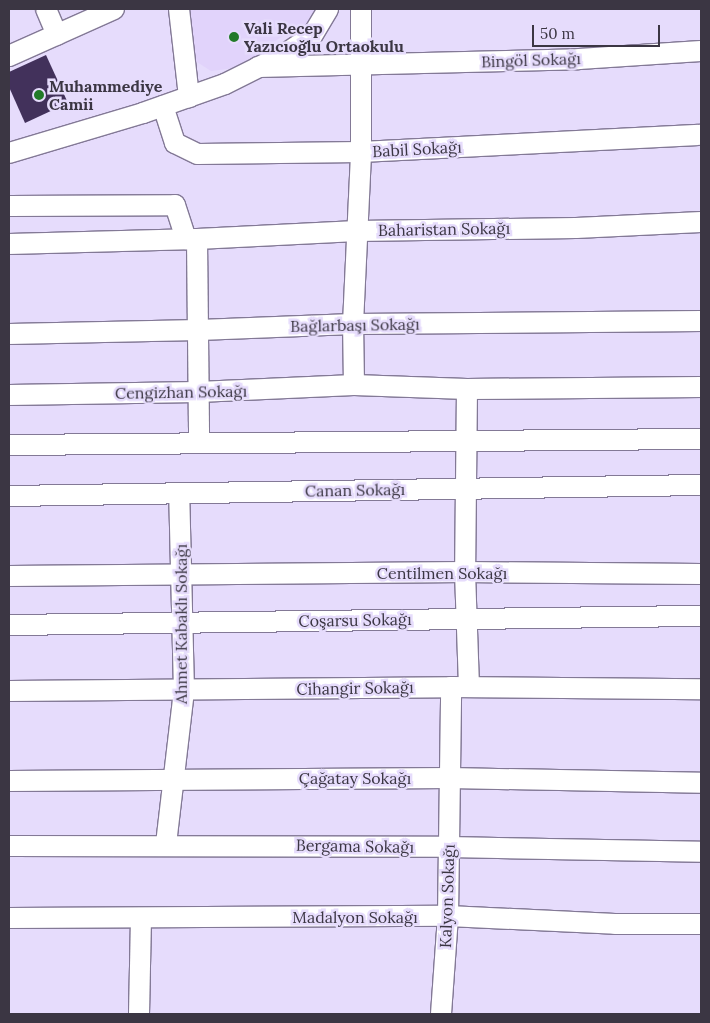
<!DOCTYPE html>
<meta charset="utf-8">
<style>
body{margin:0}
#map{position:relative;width:710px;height:1023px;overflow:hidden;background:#e6dcfc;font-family:Lora,serif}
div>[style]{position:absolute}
.built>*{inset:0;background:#e1d3fb}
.building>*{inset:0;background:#42315b}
.roads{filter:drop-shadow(1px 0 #837996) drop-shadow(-1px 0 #837996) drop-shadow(0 1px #837996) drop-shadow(0 -1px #837996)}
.minor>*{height:20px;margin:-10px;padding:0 10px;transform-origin:10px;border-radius:10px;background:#fff}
.dots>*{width:14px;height:14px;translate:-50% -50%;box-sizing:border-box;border:2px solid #e6dcfc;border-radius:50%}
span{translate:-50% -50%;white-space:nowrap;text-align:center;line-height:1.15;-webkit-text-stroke:5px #e6dcfc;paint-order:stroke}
.poi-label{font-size:16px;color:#3b3643;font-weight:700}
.left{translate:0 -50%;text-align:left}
.street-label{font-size:16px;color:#3b3643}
.frame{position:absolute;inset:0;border:10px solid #3b3643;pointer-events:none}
.scale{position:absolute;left:532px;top:25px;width:128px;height:22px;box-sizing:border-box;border:2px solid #3b3643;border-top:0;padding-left:6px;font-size:15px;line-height:18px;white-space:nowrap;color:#3b3643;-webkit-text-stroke:4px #e6dcfc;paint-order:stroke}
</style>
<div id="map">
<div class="built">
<div style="clip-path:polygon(184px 9px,315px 9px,306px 26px,293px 30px,270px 44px,263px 53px,242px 67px,211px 71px,189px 57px)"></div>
</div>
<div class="building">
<div style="clip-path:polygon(46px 55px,68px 103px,25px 123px,9px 87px,9px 72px)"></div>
</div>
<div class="roads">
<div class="minor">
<div style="left:46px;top:9px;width:28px;rotate:67deg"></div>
<div style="left:179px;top:9px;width:89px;rotate:83.5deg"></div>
<div style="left:9px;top:56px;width:115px;rotate:-24.1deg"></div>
<div style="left:258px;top:67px;width:321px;rotate:-1.4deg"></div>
<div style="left:579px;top:59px;width:122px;rotate:-3.8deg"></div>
<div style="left:163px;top:106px;width:39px;rotate:72deg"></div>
<div style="left:175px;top:143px;width:25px;rotate:26deg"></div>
<div style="left:198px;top:154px;width:163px;rotate:-0.7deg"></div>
<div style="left:361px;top:152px;width:340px;rotate:-2.9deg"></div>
<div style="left:9px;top:153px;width:140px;rotate:-16.6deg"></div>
<div style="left:143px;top:113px;width:87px;rotate:-19.5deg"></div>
<div style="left:225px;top:84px;width:67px;rotate:-26.6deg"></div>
<div style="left:285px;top:54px;width:32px;rotate:-34deg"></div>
<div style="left:312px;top:36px;width:31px;rotate:-59deg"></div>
<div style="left:9px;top:206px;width:166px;rotate:-0.3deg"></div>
<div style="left:175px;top:205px;width:36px;rotate:72deg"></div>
<div style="left:197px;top:239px;width:204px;rotate:89.4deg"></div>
<div style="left:9px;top:244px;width:188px;rotate:-1.5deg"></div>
<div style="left:197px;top:239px;width:160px;rotate:-2.9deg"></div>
<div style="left:357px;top:231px;width:219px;rotate:-0.8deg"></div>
<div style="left:576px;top:228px;width:125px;rotate:-2.7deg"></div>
<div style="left:9px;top:334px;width:190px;rotate:-1.2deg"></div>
<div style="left:199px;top:330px;width:154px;rotate:-2.2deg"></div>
<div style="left:353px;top:324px;width:348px;rotate:-0.5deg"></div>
<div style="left:354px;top:385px;width:61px;rotate:-90.9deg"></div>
<div style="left:353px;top:324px;width:172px;rotate:-87.3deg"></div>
<div style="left:361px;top:152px;width:143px;rotate:-90deg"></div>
<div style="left:467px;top:389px;width:183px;rotate:90.6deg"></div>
<div style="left:465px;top:572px;width:115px;rotate:88deg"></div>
<div style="left:9px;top:395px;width:189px;rotate:-0.9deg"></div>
<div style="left:198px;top:392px;width:156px;rotate:-2.6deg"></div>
<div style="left:354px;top:385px;width:113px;rotate:2deg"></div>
<div style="left:467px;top:389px;width:234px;rotate:-0.5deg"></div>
<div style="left:9px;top:445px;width:692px;rotate:-0.5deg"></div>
<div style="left:9px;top:496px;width:692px;rotate:-0.91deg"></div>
<div style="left:9px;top:576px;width:456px;rotate:-0.5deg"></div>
<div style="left:465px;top:572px;width:236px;rotate:0.5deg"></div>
<div style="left:9px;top:625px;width:692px;rotate:-0.75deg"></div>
<div style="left:9px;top:691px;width:442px;rotate:-0.5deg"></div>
<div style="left:451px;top:687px;width:250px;rotate:0.5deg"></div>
<div style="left:9px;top:781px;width:441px;rotate:-0.4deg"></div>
<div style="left:450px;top:778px;width:251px;rotate:1.1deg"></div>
<div style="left:166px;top:844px;width:154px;rotate:-83.3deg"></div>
<div style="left:184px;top:691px;width:198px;rotate:-91.4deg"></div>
<div style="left:9px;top:846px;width:440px;rotate:0.1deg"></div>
<div style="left:449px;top:847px;width:252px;rotate:1.1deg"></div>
<div style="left:9px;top:918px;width:439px;rotate:-0.3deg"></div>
<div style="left:448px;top:916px;width:167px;rotate:2.7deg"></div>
<div style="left:615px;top:924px;width:86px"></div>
<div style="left:139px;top:1014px;width:96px;rotate:-88.8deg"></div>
<div style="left:441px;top:1014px;width:98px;rotate:-85.9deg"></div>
<div style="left:448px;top:916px;width:229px;rotate:-89.2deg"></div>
</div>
</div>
<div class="dots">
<div style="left:234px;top:37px;background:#227a28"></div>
<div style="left:39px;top:95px;background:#227a28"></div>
</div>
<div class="poi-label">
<span class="left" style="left:244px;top:37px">Vali Recep<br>Yazıcıoğlu Ortaokulu</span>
<span class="left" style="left:49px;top:95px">Muhammediye<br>Camii</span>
</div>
<div class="street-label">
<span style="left:531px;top:60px;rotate:-2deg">Bingöl Sokağı</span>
<span style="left:417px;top:149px;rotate:-3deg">Babil Sokağı</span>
<span style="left:444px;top:229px;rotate:-1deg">Baharistan Sokağı</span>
<span style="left:355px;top:325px;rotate:-1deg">Bağlarbaşı Sokağı</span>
<span style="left:181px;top:392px;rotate:-1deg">Cengizhan Sokağı</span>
<span style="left:355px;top:490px;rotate:-1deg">Canan Sokağı</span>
<span style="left:442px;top:573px">Centilmen Sokağı</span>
<span style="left:355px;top:620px;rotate:-1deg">Coşarsu Sokağı</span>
<span style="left:181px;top:624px;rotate:-90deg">Ahmet Kabaklı Sokağı</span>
<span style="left:355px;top:688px;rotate:-1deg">Cihangir Sokağı</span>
<span style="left:355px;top:778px">Çağatay Sokağı</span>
<span style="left:355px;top:846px;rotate:1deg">Bergama Sokağı</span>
<span style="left:447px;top:896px;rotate:-88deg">Kalyon Sokağı</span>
<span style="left:355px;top:917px">Madalyon Sokağı</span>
</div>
<div class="frame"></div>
<div class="scale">50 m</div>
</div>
